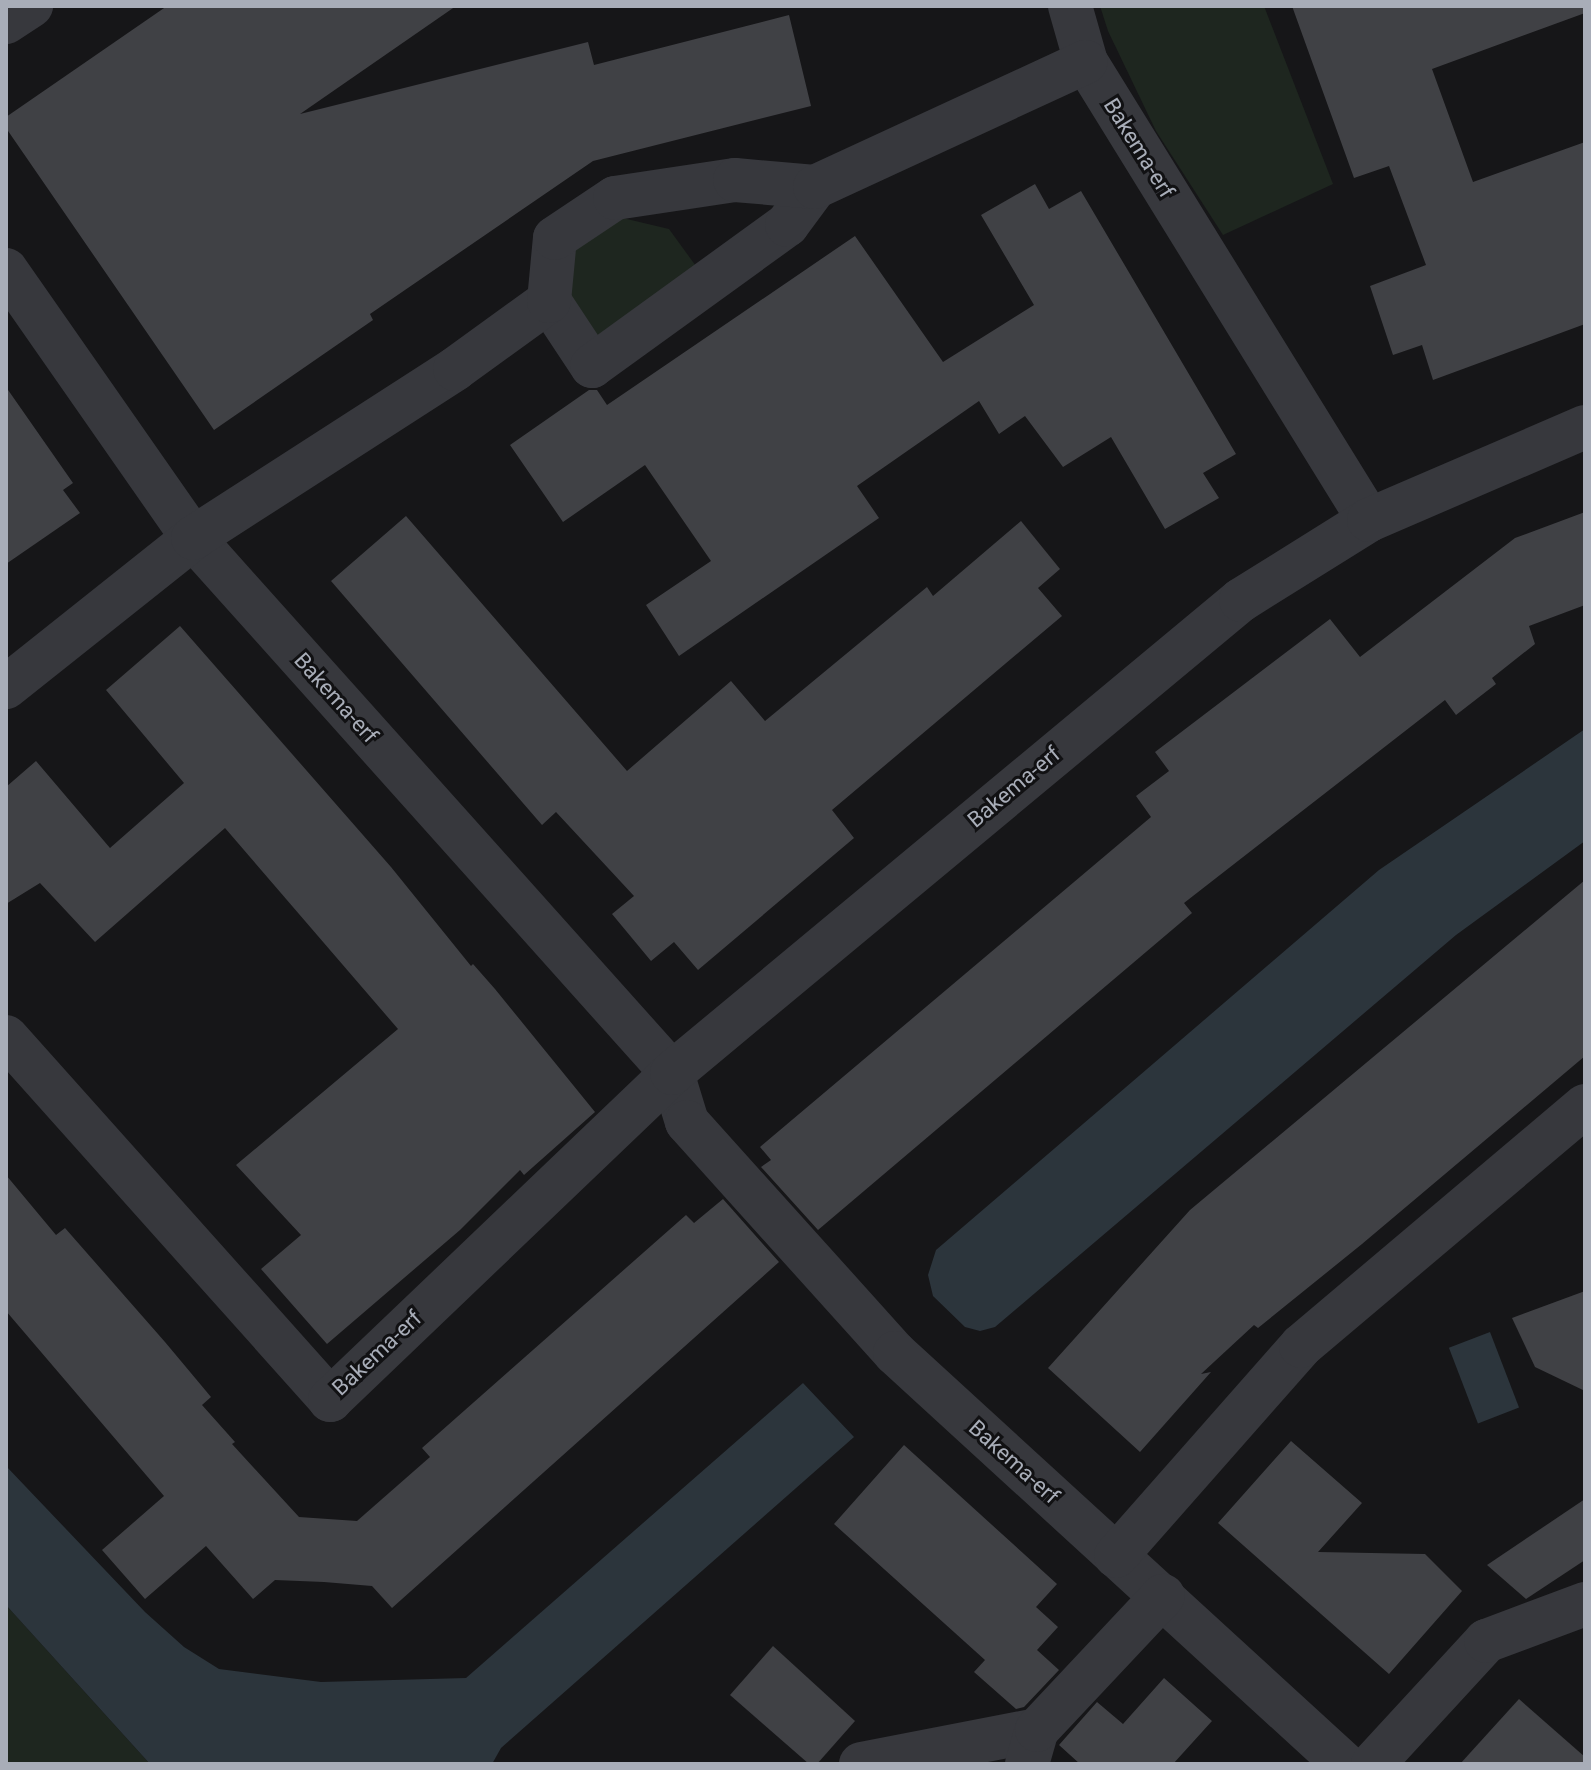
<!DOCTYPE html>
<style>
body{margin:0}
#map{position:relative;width:1591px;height:1770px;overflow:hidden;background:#161618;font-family:Roboto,sans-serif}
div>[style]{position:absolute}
.green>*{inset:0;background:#1e261f}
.water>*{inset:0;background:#2c353c;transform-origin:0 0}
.building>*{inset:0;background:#404145}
.minor>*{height:44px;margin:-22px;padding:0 22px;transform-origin:22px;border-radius:22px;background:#37383d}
span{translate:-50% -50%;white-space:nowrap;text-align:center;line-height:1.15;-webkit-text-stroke:6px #111113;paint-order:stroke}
.street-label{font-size:22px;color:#a8adb8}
.frame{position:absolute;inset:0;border:8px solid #a8adb8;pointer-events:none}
</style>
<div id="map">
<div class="green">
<div style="clip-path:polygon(1100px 6px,1264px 6px,1333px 184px,1223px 235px,1156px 131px,1108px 31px)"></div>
<div style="clip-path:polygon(610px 215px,669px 229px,701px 273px,598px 344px,567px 299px,572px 241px)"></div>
<div style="clip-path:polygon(6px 1605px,149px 1763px,150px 1764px,6px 1764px)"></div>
</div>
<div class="water">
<div style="clip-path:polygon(1585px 729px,1585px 841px,1456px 935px,995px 1327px,980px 1331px,965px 1327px,933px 1296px,928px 1275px,936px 1250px,1379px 870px)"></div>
<div style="left:1490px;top:1332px;width:81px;height:44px;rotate:69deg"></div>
<div style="clip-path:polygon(803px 1383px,854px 1437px,501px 1748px,492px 1764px,150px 1764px,6px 1605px,6px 1466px,145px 1612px,184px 1647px,219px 1669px,321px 1682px,466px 1678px)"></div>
</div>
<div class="building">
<div style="clip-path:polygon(167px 6px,456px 6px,300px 114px,588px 42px,594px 65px,789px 15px,811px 106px,593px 161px,370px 314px,373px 320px,214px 430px,6px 128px,6px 117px)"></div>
<div style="clip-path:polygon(1292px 6px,1585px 6px,1585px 13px,1432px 69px,1473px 182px,1585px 142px,1585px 324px,1433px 380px,1422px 345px,1393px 355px,1370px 286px,1426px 265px,1389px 166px,1354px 178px)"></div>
<div style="clip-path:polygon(1035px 184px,1049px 209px,1081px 191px,1236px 454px,1203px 473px,1219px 498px,1165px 529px,1111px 437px,1063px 467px,1025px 416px,999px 434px,979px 401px,857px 486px,879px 518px,679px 656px,646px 605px,711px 561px,645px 465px,563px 522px,510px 445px,589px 390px,597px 390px,607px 405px,855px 236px,943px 362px,1034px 305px,981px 215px)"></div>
<div style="clip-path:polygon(6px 387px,73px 483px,63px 490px,80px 513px,6px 564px)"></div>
<div style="clip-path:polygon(1585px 512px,1585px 605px,1529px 626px,1535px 644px,1492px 678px,1496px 684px,1456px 715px,1445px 700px,1184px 903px,1192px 913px,818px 1230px,761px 1167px,771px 1160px,760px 1147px,1151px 817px,1136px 796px,1169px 771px,1155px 752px,1330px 619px,1360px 657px,1515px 538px)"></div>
<div style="clip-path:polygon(406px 516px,627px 771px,731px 681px,765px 721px,927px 587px,933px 596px,1021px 521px,1060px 569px,1038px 588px,1062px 616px,832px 810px,854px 838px,698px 970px,674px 942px,651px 961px,612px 914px,634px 896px,556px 812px,542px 825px,331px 581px)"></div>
<div style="clip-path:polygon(180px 626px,391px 867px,471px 966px,473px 964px,495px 989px,595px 1112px,524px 1175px,520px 1170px,460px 1230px,327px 1344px,261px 1269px,301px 1235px,236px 1165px,398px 1029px,225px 828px,95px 942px,40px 883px,6px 904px,6px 787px,36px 761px,110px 848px,184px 783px,106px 690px)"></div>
<div style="clip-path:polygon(1585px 880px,1585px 1056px,1362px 1244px,1258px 1328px,1254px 1325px,1201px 1374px,1211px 1372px,1140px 1452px,1048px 1368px,1190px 1210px)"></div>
<div style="clip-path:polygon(6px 1175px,56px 1235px,65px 1228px,165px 1342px,211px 1397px,202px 1405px,235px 1442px,232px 1444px,299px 1517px,357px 1521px,430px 1457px,422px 1448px,686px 1215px,694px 1223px,723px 1199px,779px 1262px,392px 1608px,372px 1586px,324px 1582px,275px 1580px,253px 1599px,206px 1546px,145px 1599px,102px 1550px,164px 1496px,6px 1311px)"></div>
<div style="clip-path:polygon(1585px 1291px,1585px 1391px,1535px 1367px,1512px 1318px)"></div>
<div style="clip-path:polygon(1291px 1441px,1362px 1503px,1318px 1552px,1425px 1554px,1462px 1591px,1389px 1674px,1218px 1523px)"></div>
<div style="clip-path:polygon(904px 1445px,1057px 1584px,1036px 1607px,1058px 1627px,1037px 1650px,1059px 1670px,1024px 1707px,1016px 1709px,974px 1672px,985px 1660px,834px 1524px)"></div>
<div style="clip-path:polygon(1585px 1499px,1585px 1560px,1526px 1599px,1487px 1565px)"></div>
<div style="clip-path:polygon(773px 1646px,855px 1721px,817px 1764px,809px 1764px,730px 1695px)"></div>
<div style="clip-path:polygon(1164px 1678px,1212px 1721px,1173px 1764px,1080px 1764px,1059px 1745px,1097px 1702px,1123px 1724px)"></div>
<div style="clip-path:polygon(1519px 1699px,1585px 1757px,1585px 1764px,1460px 1764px)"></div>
</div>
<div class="minor">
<div style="left:1070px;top:6px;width:58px;rotate:74.1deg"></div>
<div style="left:1086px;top:62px;width:538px;rotate:58.29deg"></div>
<div style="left:6px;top:22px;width:30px;rotate:-33deg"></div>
<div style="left:6px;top:270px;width:327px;rotate:55.1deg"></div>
<div style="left:193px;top:538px;width:718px;rotate:48.16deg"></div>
<div style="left:672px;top:1073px;width:51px;rotate:73deg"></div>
<div style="left:687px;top:1122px;width:311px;rotate:48deg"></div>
<div style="left:895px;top:1353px;width:609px;rotate:42.47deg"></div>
<div style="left:549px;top:301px;width:78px;rotate:56.5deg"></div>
<div style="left:592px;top:366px;width:241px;rotate:-35.9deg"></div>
<div style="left:787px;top:225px;width:47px;rotate:-53.6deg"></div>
<div style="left:6px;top:687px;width:239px;rotate:-38.5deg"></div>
<div style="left:193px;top:538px;width:312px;rotate:-32.8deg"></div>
<div style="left:455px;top:369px;width:116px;rotate:-35.9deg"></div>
<div style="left:549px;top:301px;width:63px;rotate:-84.6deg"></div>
<div style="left:555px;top:238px;width:72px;rotate:-33.7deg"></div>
<div style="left:615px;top:198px;width:121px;rotate:-8.5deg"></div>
<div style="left:735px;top:180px;width:80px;rotate:5deg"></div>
<div style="left:815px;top:187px;width:298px;rotate:-24.8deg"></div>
<div style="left:6px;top:1037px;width:487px;rotate:48.2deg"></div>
<div style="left:330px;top:1400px;width:473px;rotate:-43.7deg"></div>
<div style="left:672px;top:1073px;width:740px;rotate:-39.74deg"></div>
<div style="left:1241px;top:600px;width:151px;rotate:-32deg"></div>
<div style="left:1369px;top:520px;width:235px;rotate:-23.3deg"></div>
<div style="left:1116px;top:1556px;width:280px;rotate:-48.6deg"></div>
<div style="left:1301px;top:1346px;width:372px;rotate:-40.2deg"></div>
<div style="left:861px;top:1764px;width:179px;rotate:-10.9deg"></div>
<div style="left:1027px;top:1764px;width:35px;rotate:-74deg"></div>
<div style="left:1037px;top:1730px;width:184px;rotate:-46.8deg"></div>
<div style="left:1373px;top:1764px;width:167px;rotate:-47.4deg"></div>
<div style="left:1486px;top:1641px;width:106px;rotate:-20.5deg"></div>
</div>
<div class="street-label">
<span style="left:1139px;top:148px;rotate:58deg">Bakema-erf</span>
<span style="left:336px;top:698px;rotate:48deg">Bakema-erf</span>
<span style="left:1014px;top:787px;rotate:-40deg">Bakema-erf</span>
<span style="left:377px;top:1353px;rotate:-43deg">Bakema-erf</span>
<span style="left:1014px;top:1462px;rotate:42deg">Bakema-erf</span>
</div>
<div class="frame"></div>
</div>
